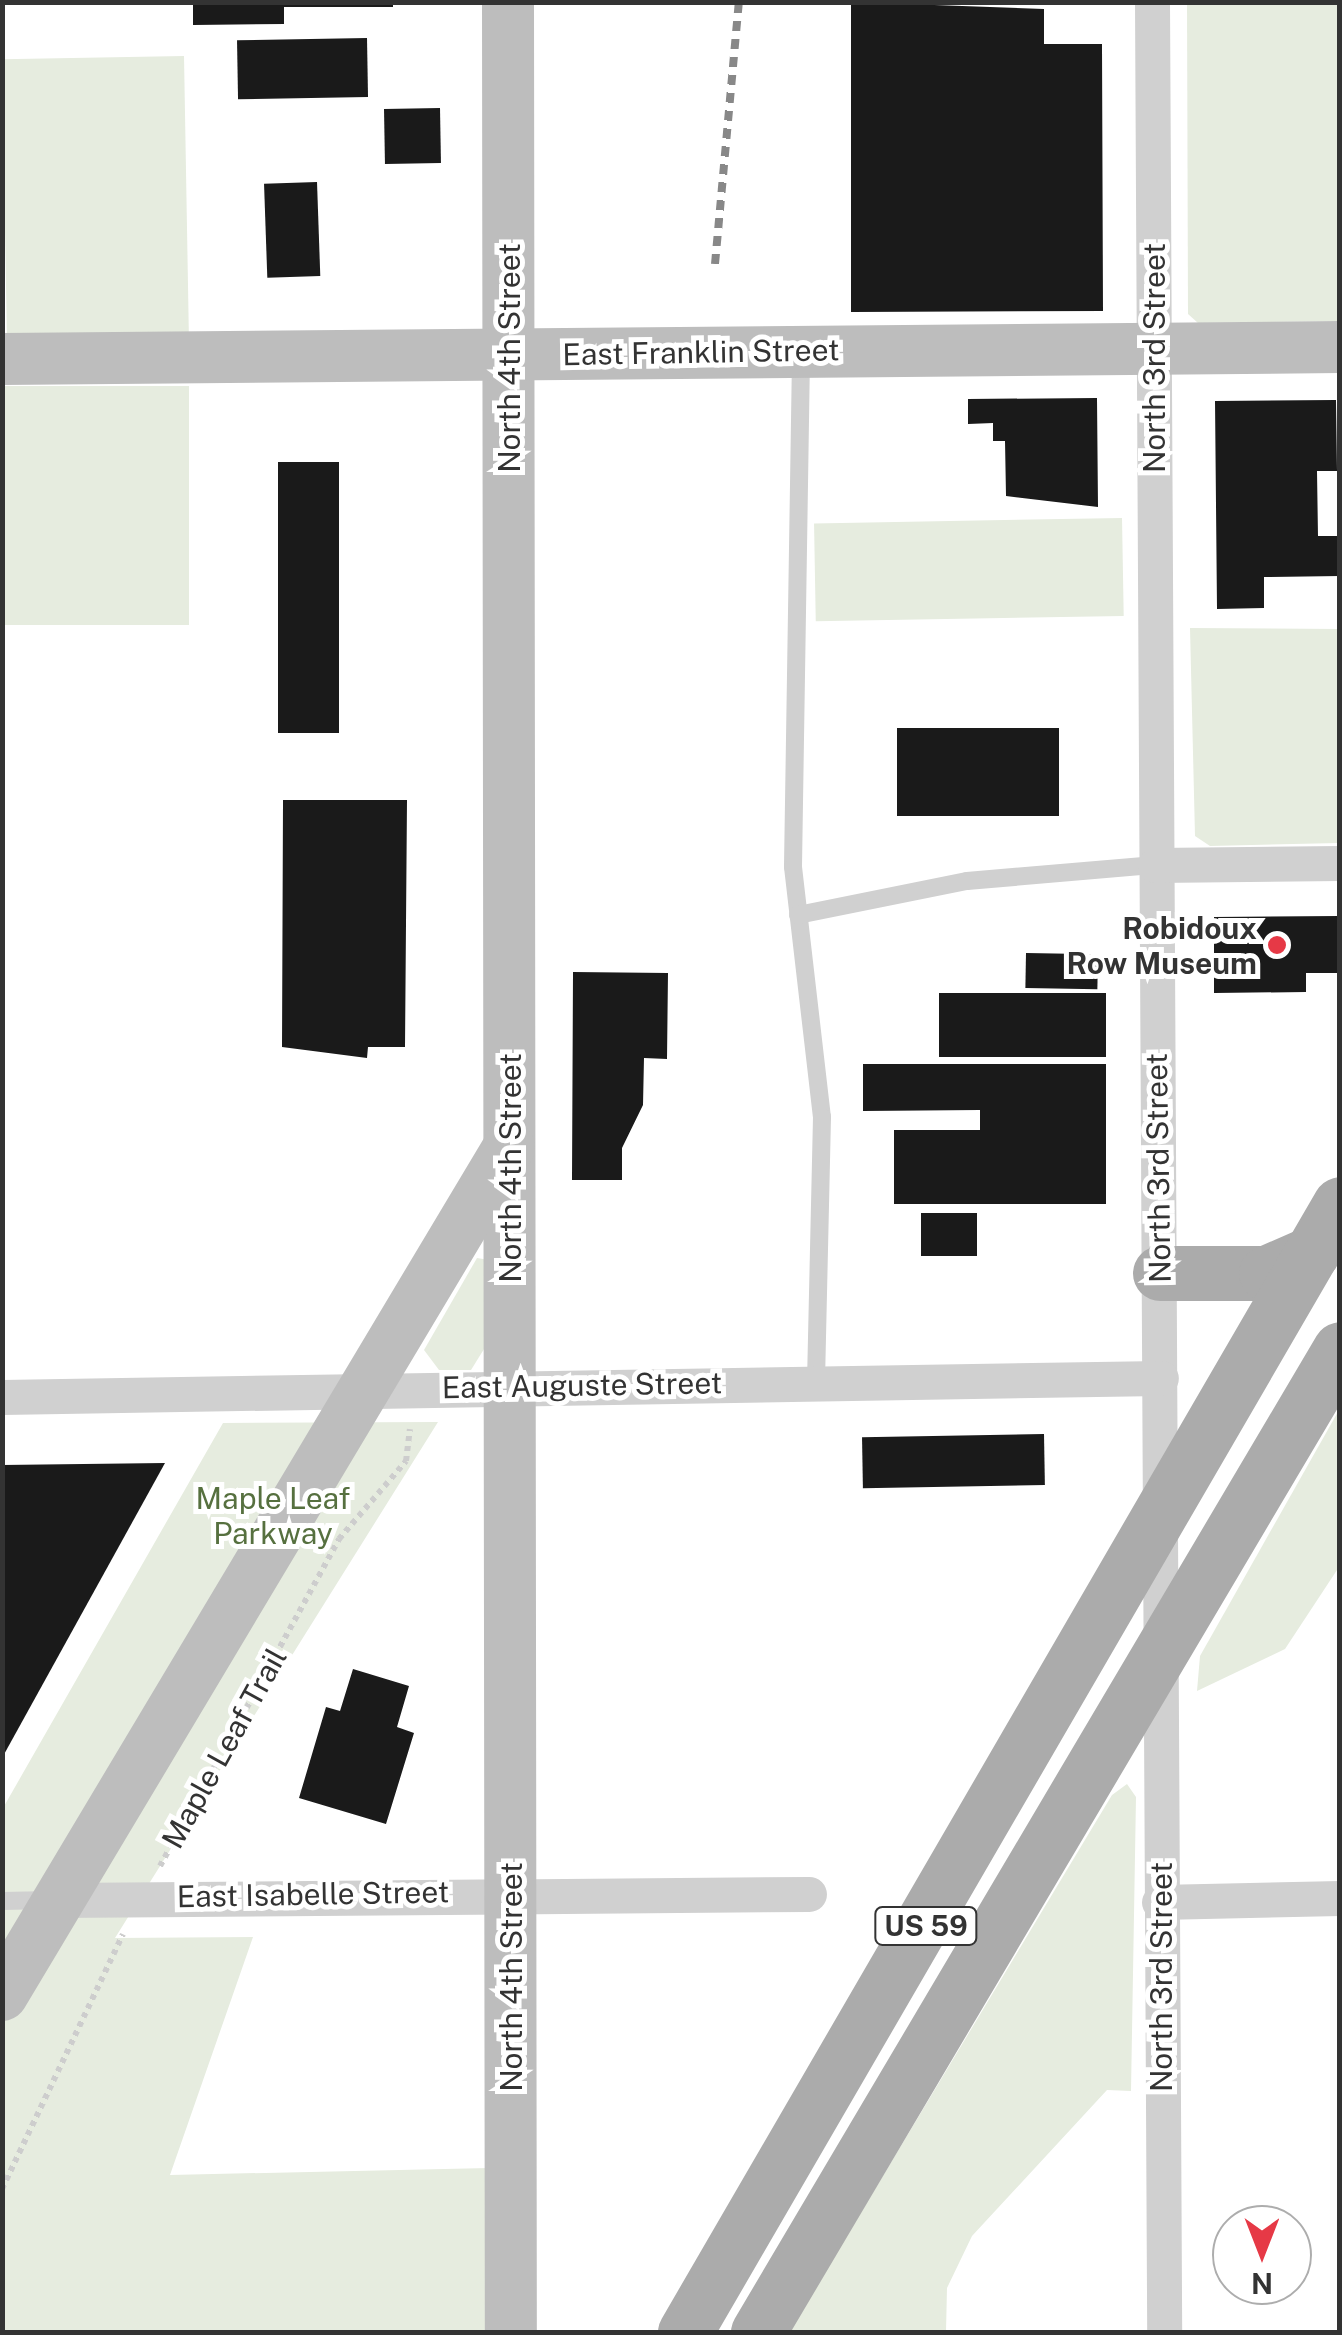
<!DOCTYPE html>
<style>
body{margin:0}
#map{position:relative;width:1342px;height:2335px;overflow:hidden;background:#fff;font-family:"Public Sans",sans-serif}
div>[style]{position:absolute}
.green>*{inset:0;background:#e6ecdf;transform-origin:0 0}
.building>*{inset:0;background:#1a1a1a;transform-origin:0 0}
.path>*{height:6px;margin-top:-3px;transform-origin:0;background:repeating-linear-gradient(90deg,#cdcdcd 0 5px,transparent 0 10px)}
.lane>*{height:18px;margin:-9px;padding:0 9px;transform-origin:9px;border-radius:9px;background:#d0d0d0}
.street>*{height:35px;margin:-17.5px;padding:0 17.5px;transform-origin:17.5px;border-radius:17.5px;background:#d0d0d0}
.secondary>*{height:52px;margin:-26px;padding:0 26px;transform-origin:26px;border-radius:26px;background:#bdbdbd}
.primary>*{height:55px;margin:-27.5px;padding:0 27.5px;transform-origin:27.5px;border-radius:27.5px;background:#ababab}
.rail>*{height:8px;margin-top:-4px;transform-origin:0;background:repeating-linear-gradient(90deg,#888 0 10px,transparent 0 18px)}
.dots>*{width:28px;height:28px;translate:-50% -50%;box-sizing:border-box;border:5px solid #fff;border-radius:50%}
span{translate:-50% -50%;white-space:nowrap;text-align:center;line-height:1.15;-webkit-text-stroke:10px #fff;paint-order:stroke}
.shield-label span{padding:2px 8px;background:#fff;border:2px solid;border-radius:8px;-webkit-text-stroke-width:0}
.shield-label{font-size:28px;color:#333;font-weight:700}
.street-label{font-size:30px;color:#333}
.poi-label{font-size:30px;color:#333;font-weight:700}
.right{translate:-100% -50%;text-align:right}
.park-label{font-size:30px;color:#56703f}
.frame{position:absolute;inset:0;border:5px solid #333;pointer-events:none}
.north{position:absolute;left:1212px;top:2205px;width:100px;height:100px;box-sizing:border-box;background:#fff;border:2px solid #adadad;border-radius:50%;rotate:180deg;font-size:28px;font-weight:700;line-height:40px;text-align:center;color:#333}
.north::after{content:'';display:block;margin:auto;width:35px;height:45px;background:#e63946;clip-path:polygon(50% 0,100% 100%,50% 72%,0 100%)}
</style>
<div id="map">
<div class="green">
<div style="clip-path:polygon(1187px 3px,1339px 3px,1339px 321px,1198px 323px,1188px 314px)"></div>
<div style="left:184px;top:56px;width:278px;height:182px;rotate:89deg"></div>
<div style="left:3px;top:386px;width:186px;height:239px"></div>
<div style="left:1122px;top:518px;width:98px;height:308px;rotate:89deg"></div>
<div style="clip-path:polygon(1190px 628px,1339px 629px,1339px 843px,1210px 846px,1195px 836px)"></div>
<div style="clip-path:polygon(477px 1258px,489px 1260px,489px 1341px,471px 1370px,439px 1370px,424px 1350px)"></div>
<div style="clip-path:polygon(1339px 1410px,1339px 1567px,1285px 1649px,1197px 1691px,1200px 1656px)"></div>
<div style="clip-path:polygon(438px 1422px,115px 1938px,253px 1937px,170px 2175px,489px 2168px,490px 2332px,3px 2332px,3px 1808px,223px 1423px)"></div>
<div style="clip-path:polygon(1127px 1784px,1136px 1797px,1131px 2091px,1107px 2090px,972px 2236px,947px 2288px,946px 2332px,789px 2332px,1112px 1795px)"></div>
</div>
<div class="building">
<div style="clip-path:polygon(193px 2px,393px 2px,393px 7px,284px 7px,284px 24px,193px 25px)"></div>
<div style="clip-path:polygon(851px 2px,1044px 9px,1044px 44px,1102px 44px,1103px 311px,851px 312px)"></div>
<div style="left:367px;top:38px;width:59px;height:130px;rotate:89deg"></div>
<div style="left:440px;top:108px;width:55px;height:56px;rotate:89deg"></div>
<div style="left:317px;top:182px;width:94px;height:53px;rotate:88deg"></div>
<div style="clip-path:polygon(1097px 398px,1098px 507px,1006px 496px,1005px 441px,993px 441px,993px 423px,968px 424px,968px 399px)"></div>
<div style="clip-path:polygon(1336px 400px,1337px 471px,1317px 471px,1318px 536px,1340px 536px,1340px 576px,1264px 577px,1264px 608px,1217px 609px,1215px 401px)"></div>
<div style="left:278px;top:462px;width:61px;height:271px"></div>
<div style="left:897px;top:728px;width:162px;height:88px"></div>
<div style="clip-path:polygon(283px 800px,407px 800px,405px 1047px,368px 1047px,367px 1058px,282px 1047px)"></div>
<div style="clip-path:polygon(1340px 916px,1340px 973px,1306px 973px,1306px 992px,1214px 993px,1214px 917px)"></div>
<div style="left:1026px;top:953px;width:72px;height:35px;rotate:1deg"></div>
<div style="clip-path:polygon(573px 972px,668px 973px,667px 1059px,644px 1058px,643px 1105px,622px 1148px,622px 1180px,572px 1180px)"></div>
<div style="left:939px;top:993px;width:167px;height:64px"></div>
<div style="clip-path:polygon(863px 1064px,1106px 1064px,1106px 1204px,894px 1204px,894px 1130px,980px 1130px,980px 1110px,863px 1111px)"></div>
<div style="left:921px;top:1213px;width:56px;height:43px"></div>
<div style="left:1044px;top:1434px;width:51px;height:182px;rotate:89deg"></div>
<div style="clip-path:polygon(165px 1463px,2px 1758px,2px 1465px)"></div>
<div style="clip-path:polygon(353px 1669px,409px 1686px,397px 1727px,414px 1733px,386px 1824px,299px 1798px,326px 1707px,340px 1711px)"></div>
</div>
<div class="path">
<div style="left:160px;top:1866px;width:373px;rotate:-61.3deg"></div>
<div style="left:339px;top:1539px;width:103px;rotate:-49.3deg"></div>
<div style="left:406px;top:1461px;width:32px;rotate:-83deg"></div>
<div style="left:2px;top:2189px;width:282px;rotate:-64.6deg"></div>
</div>
<div class="lane">
<div style="left:801px;top:357px;width:510px;rotate:90.9deg"></div>
<div style="left:793px;top:867px;width:252px;rotate:83.4deg"></div>
<div style="left:822px;top:1117px;width:262px;rotate:91.3deg"></div>
<div style="left:798px;top:915px;width:172px;rotate:-11.4deg"></div>
<div style="left:967px;top:881px;width:189px;rotate:-4.9deg"></div>
<div style="left:2px;top:1901px;width:50px;rotate:-1.1deg"></div>
</div>
<div class="street">
<div style="left:1152px;top:2px;width:2330px;rotate:89.7deg"></div>
<div style="left:1155px;top:865px;width:185px;rotate:-0.6deg"></div>
<div style="left:2px;top:1397px;width:1159px;rotate:-0.94deg"></div>
<div style="left:58px;top:1900px;width:751px;rotate:-0.46deg"></div>
<div style="left:1159px;top:1902px;width:181px;rotate:-1.3deg"></div>
</div>
<div class="secondary">
<div style="left:508px;top:2px;width:2330px;rotate:89.93deg"></div>
<div style="left:2px;top:359px;width:1338px;rotate:-0.51deg"></div>
<div style="left:2px;top:1995px;width:988px;rotate:-59.13deg"></div>
</div>
<div class="primary">
<div style="left:1160px;top:1273px;width:106px"></div>
<div style="left:1266px;top:1273px;width:50px;rotate:-23.5deg"></div>
<div style="left:685px;top:2332px;width:1304px;rotate:-59.86deg"></div>
<div style="left:758px;top:2332px;width:1142px;rotate:-59.37deg"></div>
</div>
<div class="rail">
<div style="left:715px;top:264px;width:263px;rotate:-84.8deg"></div>
</div>
<div class="dots">
<div style="left:1277px;top:945px;background:#e63946"></div>
</div>
<div class="shield-label">
<span style="left:926px;top:1926px">US 59</span>
</div>
<div class="street-label">
<span style="left:701px;top:352px;rotate:-1deg">East Franklin Street</span>
<span style="left:509px;top:358px;rotate:-90deg">North 4th Street</span>
<span style="left:1154px;top:358px;rotate:-90deg">North 3rd Street</span>
<span style="left:510px;top:1168px;rotate:-90deg">North 4th Street</span>
<span style="left:1158px;top:1168px;rotate:-91deg">North 3rd Street</span>
<span style="left:582px;top:1385px;rotate:-1deg">East Auguste Street</span>
<span style="left:224px;top:1748px;rotate:-61deg">Maple Leaf Trail</span>
<span style="left:313px;top:1894px;rotate:-1deg">East Isabelle Street</span>
<span style="left:511px;top:1977px;rotate:-90deg">North 4th Street</span>
<span style="left:1161px;top:1977px;rotate:-90deg">North 3rd Street</span>
</div>
<div class="poi-label">
<span class="right" style="left:1257px;top:945px">Robidoux<br>Row Museum</span>
</div>
<div class="park-label">
<span style="left:273px;top:1515px">Maple Leaf<br>Parkway</span>
</div>
<div class="frame"></div>
<div class="north">N</div>
</div>
